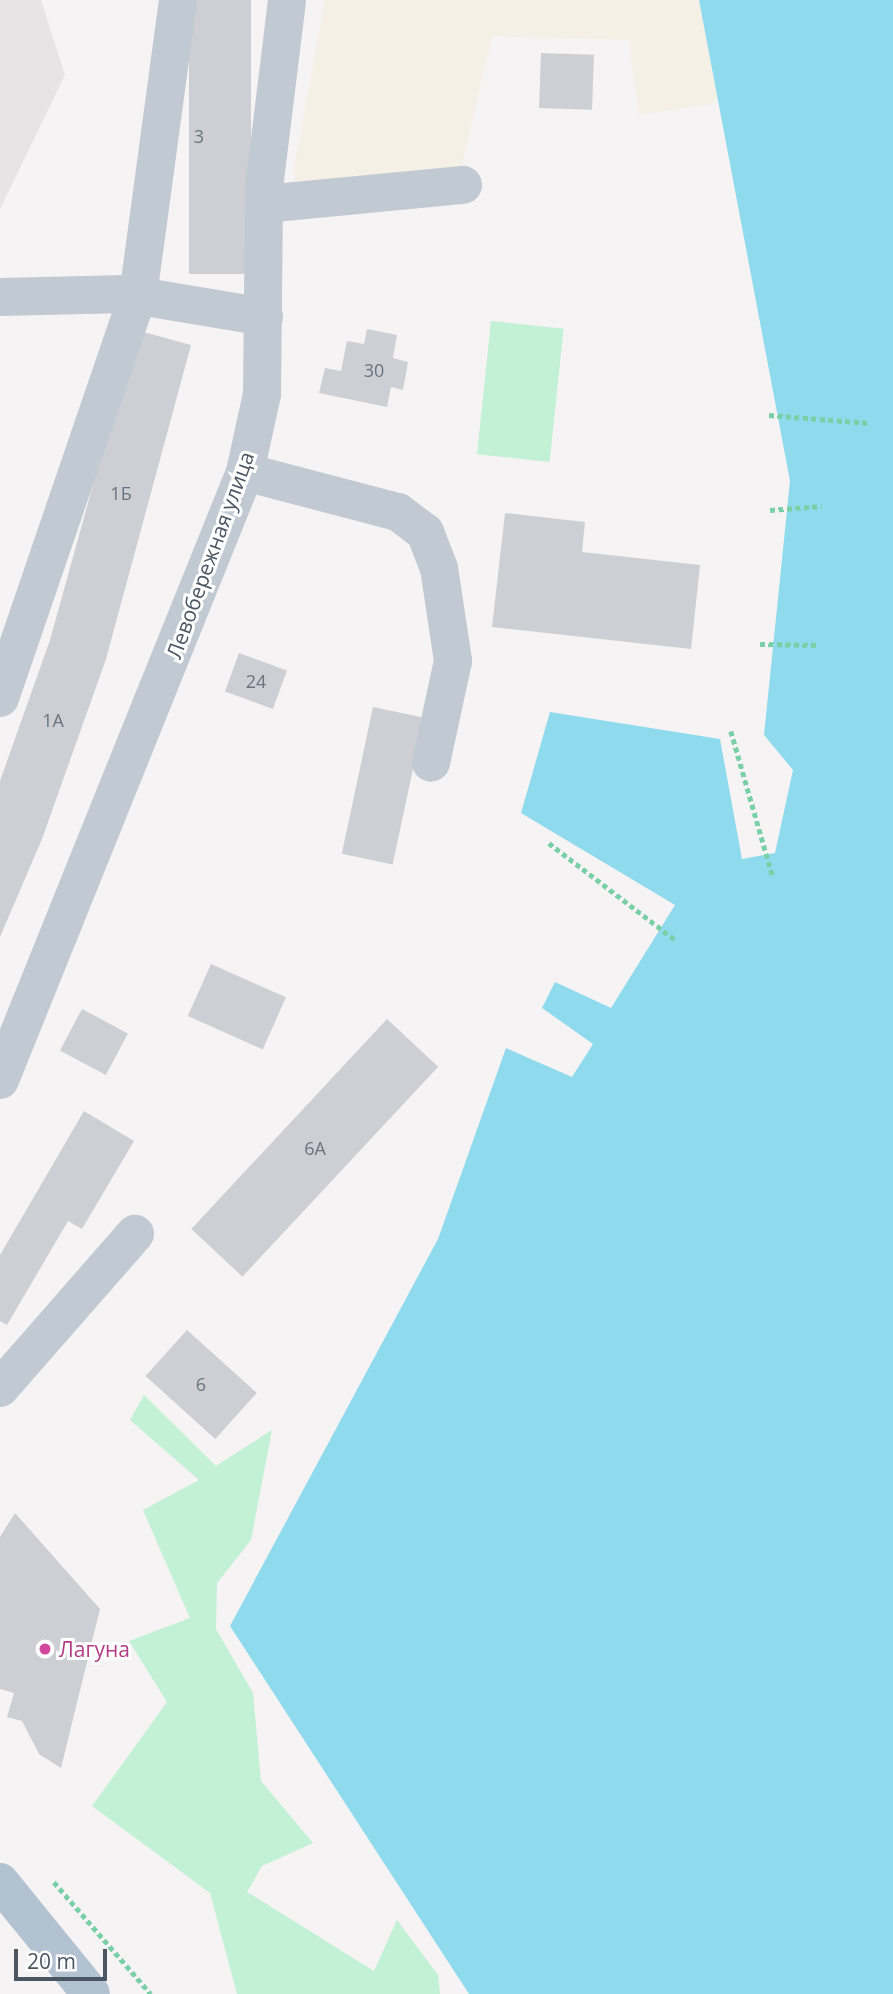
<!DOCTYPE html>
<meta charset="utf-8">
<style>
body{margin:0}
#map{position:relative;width:893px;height:1994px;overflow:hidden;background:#f5f3f3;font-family:"Open Sans",sans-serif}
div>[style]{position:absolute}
.education>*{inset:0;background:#e6e4e5}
.green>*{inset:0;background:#c3f1d5;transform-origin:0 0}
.sand>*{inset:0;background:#f5f0e5}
.water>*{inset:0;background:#90daee}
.building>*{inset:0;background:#cdcfd5;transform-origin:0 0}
.path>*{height:4.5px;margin-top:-2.25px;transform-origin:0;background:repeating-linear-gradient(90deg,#7ad0a6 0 5px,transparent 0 8.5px)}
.minor>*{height:38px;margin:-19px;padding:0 19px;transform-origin:19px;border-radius:19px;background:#c1cad2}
.major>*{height:38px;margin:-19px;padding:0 19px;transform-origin:19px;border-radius:19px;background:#b3c2d1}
.dots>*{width:19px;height:19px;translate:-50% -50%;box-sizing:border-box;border:4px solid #fff;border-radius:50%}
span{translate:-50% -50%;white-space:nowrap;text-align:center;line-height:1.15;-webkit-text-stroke:6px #fff;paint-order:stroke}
.number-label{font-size:18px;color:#6b747e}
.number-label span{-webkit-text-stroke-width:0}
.street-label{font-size:21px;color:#4a5661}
.hotel-label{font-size:21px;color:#b23c85}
.left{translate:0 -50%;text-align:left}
.scale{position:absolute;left:14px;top:1949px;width:93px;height:32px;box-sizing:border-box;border:4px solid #4a5661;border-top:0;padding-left:9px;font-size:21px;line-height:24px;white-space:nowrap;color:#4a5661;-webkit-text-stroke:5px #fff;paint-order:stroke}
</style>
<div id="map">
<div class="education">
<div style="clip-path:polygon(0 0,41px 0,65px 75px,0 209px)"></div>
</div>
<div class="green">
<div style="left:491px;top:321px;width:73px;height:134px;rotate:6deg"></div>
<div style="clip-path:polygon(144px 1395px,216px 1466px,272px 1430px,251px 1540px,217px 1583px,216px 1629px,253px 1693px,261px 1781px,313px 1843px,262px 1866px,247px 1892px,374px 1971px,397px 1920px,438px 1975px,440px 1994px,237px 1994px,210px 1893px,92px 1806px,167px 1702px,129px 1641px,190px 1618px,143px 1510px,199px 1480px,130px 1420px)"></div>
</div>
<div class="sand">
<div style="clip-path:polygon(325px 0,699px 0,717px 94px,713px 104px,639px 115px,629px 40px,492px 36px,459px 177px,296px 211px,294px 168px)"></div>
</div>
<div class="water">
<div style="clip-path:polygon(699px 0,893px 0,893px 1994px,469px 1994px,230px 1626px,438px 1239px,506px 1048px,572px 1077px,593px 1044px,542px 1008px,555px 982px,611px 1008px,675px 905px,521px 813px,550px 712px,720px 739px,742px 859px,775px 853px,793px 770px,764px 735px,790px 481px)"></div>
</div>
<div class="building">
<div style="left:189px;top:0;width:62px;height:274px"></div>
<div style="left:541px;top:53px;width:53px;height:55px;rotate:2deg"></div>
<div style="clip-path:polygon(367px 329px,397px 335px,393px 358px,408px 362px,403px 390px,391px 387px,387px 407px,319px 393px,325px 368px,341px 371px,347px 341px,364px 344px)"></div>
<div style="clip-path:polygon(136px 330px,191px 345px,106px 659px,42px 839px,0 937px,0 781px,50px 640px)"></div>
<div style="clip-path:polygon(505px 513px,585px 522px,582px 552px,700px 565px,691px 649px,492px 627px)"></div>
<div style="left:239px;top:653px;width:51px;height:41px;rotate:20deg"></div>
<div style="left:373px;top:707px;width:52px;height:150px;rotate:12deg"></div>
<div style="left:211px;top:964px;width:82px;height:57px;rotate:24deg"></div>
<div style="left:82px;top:1009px;width:52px;height:47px;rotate:28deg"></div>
<div style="left:387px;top:1019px;width:70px;height:287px;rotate:43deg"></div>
<div style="clip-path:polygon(84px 1111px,134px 1141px,82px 1229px,68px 1221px,7px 1325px,0 1321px,0 1255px)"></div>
<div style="left:187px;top:1330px;width:94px;height:62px;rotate:42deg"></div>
<div style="clip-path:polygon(15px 1513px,100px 1609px,61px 1768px,39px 1754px,22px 1721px,7px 1717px,14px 1693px,0 1689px,0 1537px)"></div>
</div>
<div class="path">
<div style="left:769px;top:415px;width:100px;rotate:4.6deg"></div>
<div style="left:770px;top:510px;width:52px;rotate:-4.4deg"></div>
<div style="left:760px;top:644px;width:59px;rotate:1deg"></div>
<div style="left:731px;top:731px;width:152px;rotate:74deg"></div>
<div style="left:549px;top:843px;width:158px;rotate:37.5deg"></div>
<div style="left:54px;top:1882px;width:148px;rotate:49.1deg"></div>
</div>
<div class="minor">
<div style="left:264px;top:204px;width:200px;rotate:-5.5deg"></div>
<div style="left:0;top:297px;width:127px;rotate:-1.4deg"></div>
<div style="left:127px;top:294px;width:139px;rotate:9.5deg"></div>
<div style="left:245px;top:472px;width:158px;rotate:14.7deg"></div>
<div style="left:398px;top:512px;width:34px;rotate:37deg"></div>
<div style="left:425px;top:532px;width:39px;rotate:69deg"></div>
<div style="left:439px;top:568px;width:94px;rotate:81.4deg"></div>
<div style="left:453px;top:661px;width:104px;rotate:102.2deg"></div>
<div style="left:0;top:698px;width:425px;rotate:-71.1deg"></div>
<div style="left:138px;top:296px;width:299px;rotate:-82.3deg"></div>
<div style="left:0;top:1080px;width:656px;rotate:-68.05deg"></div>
<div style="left:245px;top:472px;width:80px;rotate:-77.7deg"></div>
<div style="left:262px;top:394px;width:206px;rotate:-89.4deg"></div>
<div style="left:264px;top:188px;width:189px;rotate:-83deg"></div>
<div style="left:0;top:1388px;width:205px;rotate:-48.8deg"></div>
</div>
<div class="major">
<div style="left:0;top:1882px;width:144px;rotate:50.9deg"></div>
</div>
<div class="dots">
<div style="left:45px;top:1649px;background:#d1479c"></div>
</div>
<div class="number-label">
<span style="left:199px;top:136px">3</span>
<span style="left:374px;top:370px">30</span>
<span style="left:121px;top:493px">1Б</span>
<span style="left:256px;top:681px">24</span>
<span style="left:53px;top:720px">1А</span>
<span style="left:315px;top:1148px">6А</span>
<span style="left:201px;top:1384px">6</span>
</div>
<div class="street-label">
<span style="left:210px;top:555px;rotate:-70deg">Левобережная улица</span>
</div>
<div class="hotel-label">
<span class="left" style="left:59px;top:1649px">Лагуна</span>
</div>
<div class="scale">20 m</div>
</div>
